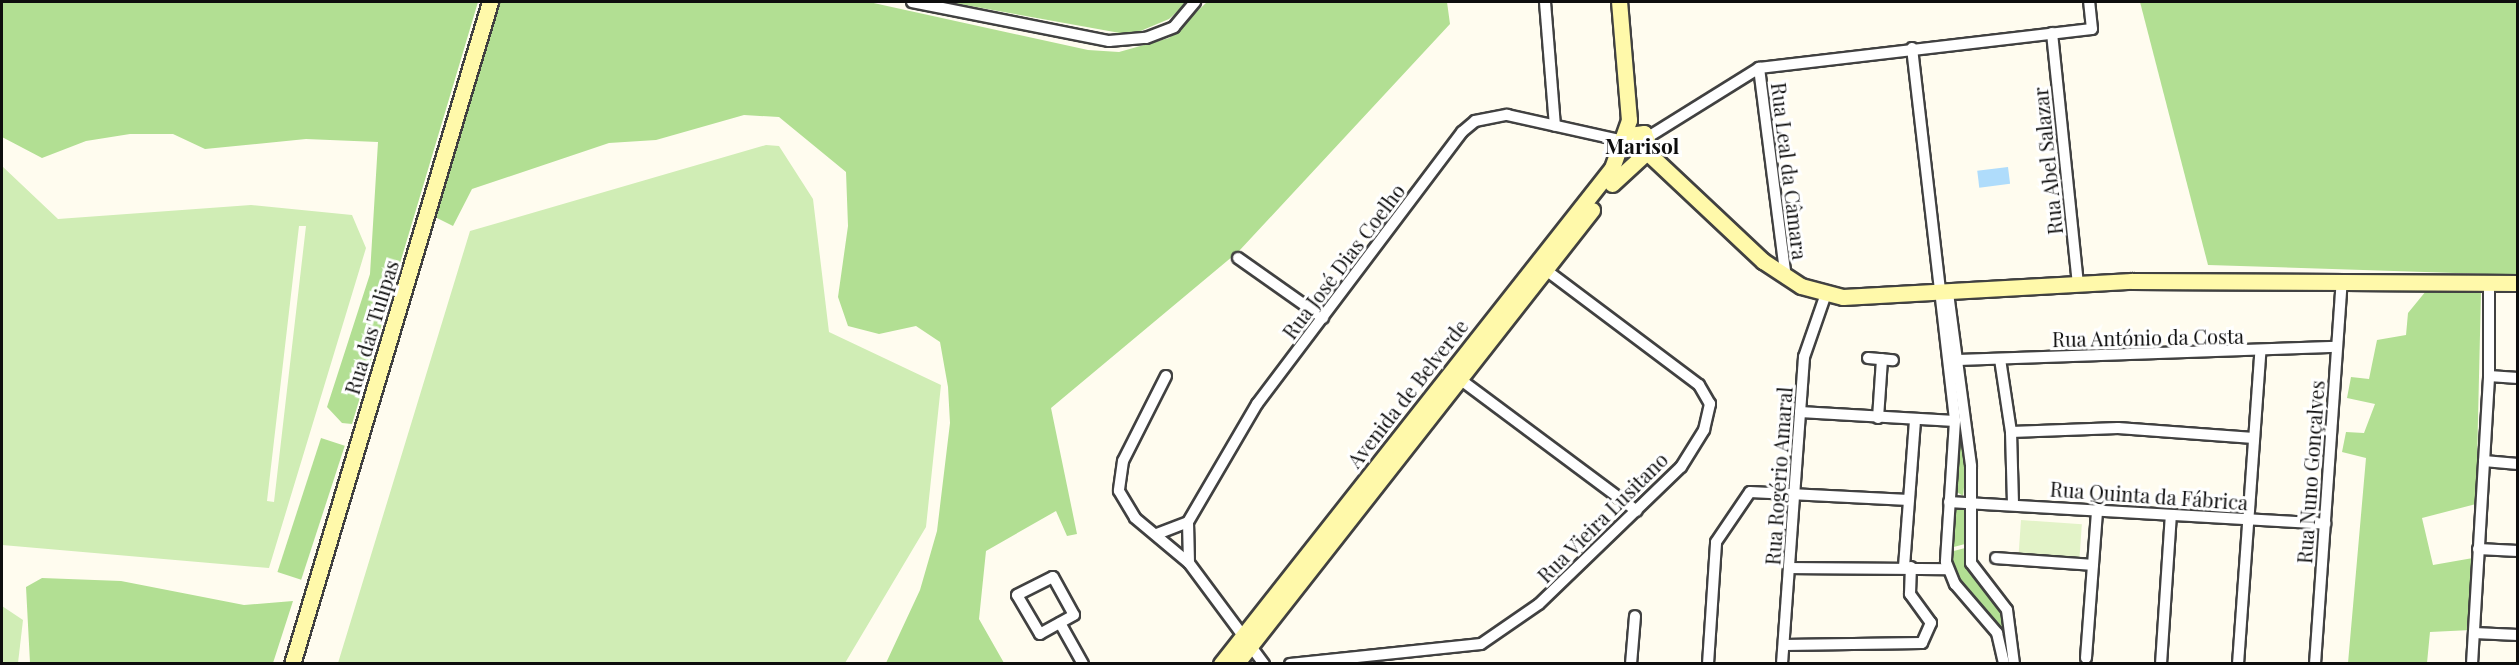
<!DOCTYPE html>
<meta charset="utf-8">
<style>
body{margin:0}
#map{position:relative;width:2519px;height:665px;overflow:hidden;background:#fffcef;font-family:"Playfair Display",serif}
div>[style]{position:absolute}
.green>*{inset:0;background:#d0edb5}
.forest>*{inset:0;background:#b2df93;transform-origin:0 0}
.pitch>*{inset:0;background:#e3f3c8;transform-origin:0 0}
.water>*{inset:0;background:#afdcfb;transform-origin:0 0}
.roads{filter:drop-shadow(2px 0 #414141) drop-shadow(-2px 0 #414141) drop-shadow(0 2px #414141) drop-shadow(0 -2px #414141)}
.street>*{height:10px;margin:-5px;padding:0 5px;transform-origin:5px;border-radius:5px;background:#fff}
.secondary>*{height:15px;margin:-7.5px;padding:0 7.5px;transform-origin:7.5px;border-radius:7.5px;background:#fff9aa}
span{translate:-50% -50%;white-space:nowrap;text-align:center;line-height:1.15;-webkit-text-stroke:6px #fff;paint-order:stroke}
.street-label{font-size:20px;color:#0e0e0e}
.neighbourhood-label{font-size:21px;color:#0e0e0e;font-weight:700}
.frame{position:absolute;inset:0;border:3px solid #0e0e0e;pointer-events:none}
</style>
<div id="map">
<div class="green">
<div style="clip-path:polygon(766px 145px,779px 146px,813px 199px,829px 332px,941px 385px,926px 527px,845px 663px,338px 663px,470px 231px)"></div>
<div style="clip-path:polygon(evenodd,2px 166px,58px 219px,251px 205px,352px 215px,366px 248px,269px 568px,2px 545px,2px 166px,299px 226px,306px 226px,274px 502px,267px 501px,299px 226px)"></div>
<div style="clip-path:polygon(2px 606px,23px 620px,18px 663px,2px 663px)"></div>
</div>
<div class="forest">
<div style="clip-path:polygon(2px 2px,478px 2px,352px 424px,342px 423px,327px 407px,370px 274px,378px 142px,306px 139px,205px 149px,173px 134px,130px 134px,86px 141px,42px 158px,2px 137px)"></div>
<div style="clip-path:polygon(500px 2px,869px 2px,1088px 50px,1119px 52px,1169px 38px,1207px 2px,1447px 2px,1450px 24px,1239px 251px,1051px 408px,1077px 534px,1067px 536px,1056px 511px,986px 551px,979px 619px,1004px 663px,886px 663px,920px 590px,937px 531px,950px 423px,948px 387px,940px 342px,916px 326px,879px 334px,848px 326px,838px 297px,848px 226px,846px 172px,779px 117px,744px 115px,656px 140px,609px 143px,472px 189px,453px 226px,435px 217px)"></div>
<div style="clip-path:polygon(948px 2px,1188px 2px,1169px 19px,1131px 35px)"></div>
<div style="clip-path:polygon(2140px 2px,2517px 2px,2517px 275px,2208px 265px)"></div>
<div style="clip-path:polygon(2426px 291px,2481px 292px,2476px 504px,2422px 518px,2433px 565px,2473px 558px,2471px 630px,2430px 632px,2427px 663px,2348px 663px,2366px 458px,2342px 452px,2346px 432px,2364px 433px,2375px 404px,2347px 398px,2351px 377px,2369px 379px,2377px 340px,2406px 335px,2408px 313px)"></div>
<div style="clip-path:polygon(1944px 302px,1967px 462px,1963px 496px,1954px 490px)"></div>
<div style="left:321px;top:438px;width:25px;height:141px;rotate:18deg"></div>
<div style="clip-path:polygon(1961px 507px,1968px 513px,1965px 544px,1950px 548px,1953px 512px)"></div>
<div style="clip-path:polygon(1965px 548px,1971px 573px,2005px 615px,2007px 647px,1951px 567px,1950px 552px)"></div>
<div style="clip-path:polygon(42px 578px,121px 581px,244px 605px,293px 601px,273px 663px,30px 663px,26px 587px)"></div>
</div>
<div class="pitch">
<div style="left:2021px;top:520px;width:61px;height:33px;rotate:4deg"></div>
</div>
<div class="water">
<div style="left:2008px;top:167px;width:17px;height:31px;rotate:83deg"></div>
</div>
<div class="roads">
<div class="street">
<div style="left:912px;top:2px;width:201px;rotate:11.2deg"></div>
<div style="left:1109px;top:41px;width:37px;rotate:-5deg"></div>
<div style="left:1146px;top:38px;width:30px;rotate:-21deg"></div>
<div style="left:1174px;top:27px;width:33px;rotate:-50deg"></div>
<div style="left:1545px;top:2px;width:124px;rotate:85.4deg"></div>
<div style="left:2052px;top:33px;width:253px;rotate:84.1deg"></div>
<div style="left:1912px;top:48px;width:375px;rotate:83.4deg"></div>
<div style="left:1955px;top:421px;width:141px;rotate:93.7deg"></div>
<div style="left:1946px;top:562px;width:24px;rotate:68deg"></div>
<div style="left:1955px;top:584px;width:65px;rotate:49.4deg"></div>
<div style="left:1997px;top:633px;width:32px;rotate:77deg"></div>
<div style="left:1759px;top:68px;width:212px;rotate:82.7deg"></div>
<div style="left:1648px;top:137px;width:131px;rotate:-31.9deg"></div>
<div style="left:1759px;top:68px;width:335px;rotate:-6.7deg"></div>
<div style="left:2092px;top:29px;width:27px;rotate:-96deg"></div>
<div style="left:1238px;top:258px;width:104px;rotate:35.2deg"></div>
<div style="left:1948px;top:293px;width:175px;rotate:82.4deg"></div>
<div style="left:1971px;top:466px;width:97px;rotate:90deg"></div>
<div style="left:1971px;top:563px;width:59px;rotate:52.5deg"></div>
<div style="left:2007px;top:610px;width:54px;rotate:82.6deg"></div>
<div style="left:1868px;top:358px;width:25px;rotate:5deg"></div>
<div style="left:2000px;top:359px;width:74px;rotate:81.4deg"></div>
<div style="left:2011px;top:432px;width:73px;rotate:88.4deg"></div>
<div style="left:1958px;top:360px;width:379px;rotate:-2deg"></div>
<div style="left:1166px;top:376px;width:95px;rotate:116.8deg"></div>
<div style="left:1123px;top:461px;width:30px;rotate:98deg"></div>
<div style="left:1119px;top:491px;width:31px;rotate:59deg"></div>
<div style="left:1135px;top:518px;width:70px;rotate:39.8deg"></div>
<div style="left:1189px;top:563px;width:126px;rotate:53.4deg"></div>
<div style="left:2489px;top:376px;width:29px;rotate:4deg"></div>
<div style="left:1461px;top:380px;width:219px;rotate:36.7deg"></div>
<div style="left:1800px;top:412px;width:155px;rotate:3.3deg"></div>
<div style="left:1878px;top:418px;width:59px;rotate:-86.1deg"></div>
<div style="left:2011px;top:432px;width:107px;rotate:-2.1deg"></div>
<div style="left:2118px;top:428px;width:136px;rotate:4.2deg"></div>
<div style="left:2484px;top:461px;width:34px;rotate:5deg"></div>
<div style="left:1949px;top:502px;width:377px;rotate:3.3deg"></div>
<div style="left:1157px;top:534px;width:33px;rotate:-21deg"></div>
<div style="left:2478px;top:549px;width:40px;rotate:2.9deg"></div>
<div style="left:1996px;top:558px;width:97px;rotate:4.1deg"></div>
<div style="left:1189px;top:563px;width:41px;rotate:-91.4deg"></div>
<div style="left:1188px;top:522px;width:137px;rotate:-59.7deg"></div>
<div style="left:1257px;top:404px;width:341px;rotate:-53deg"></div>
<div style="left:1462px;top:132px;width:17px;rotate:-40deg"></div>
<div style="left:1475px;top:121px;width:33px;rotate:-11deg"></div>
<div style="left:1507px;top:115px;width:120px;rotate:12.5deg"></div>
<div style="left:1904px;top:567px;width:146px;rotate:-85.7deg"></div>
<div style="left:1789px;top:568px;width:159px;rotate:0.4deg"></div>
<div style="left:1053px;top:577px;width:43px;rotate:61.1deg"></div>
<div style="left:1074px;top:615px;width:39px;rotate:151deg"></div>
<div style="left:1040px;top:634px;width:45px;rotate:-120.5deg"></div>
<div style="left:1017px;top:595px;width:40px;rotate:-26.6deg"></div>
<div style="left:1060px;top:623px;width:47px;rotate:60.7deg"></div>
<div style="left:2474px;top:633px;width:44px;rotate:2.6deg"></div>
<div style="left:1784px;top:645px;width:138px;rotate:-0.8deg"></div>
<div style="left:1922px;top:643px;width:22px;rotate:-66deg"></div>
<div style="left:1931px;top:623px;width:36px;rotate:-126deg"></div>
<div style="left:1910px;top:594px;width:27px;rotate:-88deg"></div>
<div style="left:2086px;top:658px;width:148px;rotate:-85.7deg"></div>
<div style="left:1290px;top:664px;width:192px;rotate:-6deg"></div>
<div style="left:1481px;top:644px;width:70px;rotate:-34.6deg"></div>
<div style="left:1539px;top:604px;width:197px;rotate:-44deg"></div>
<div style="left:1681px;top:467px;width:44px;rotate:-58.1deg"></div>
<div style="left:1704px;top:430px;width:27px;rotate:-77deg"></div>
<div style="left:1710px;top:404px;width:22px;rotate:-120deg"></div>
<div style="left:1699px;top:385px;width:196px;rotate:-143.1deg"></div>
<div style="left:1631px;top:664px;width:48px;rotate:-85.2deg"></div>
<div style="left:1708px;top:664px;width:122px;rotate:-86.2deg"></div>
<div style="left:1716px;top:542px;width:60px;rotate:-55.8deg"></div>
<div style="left:1750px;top:492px;width:159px;rotate:2.9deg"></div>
<div style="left:1782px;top:664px;width:308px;rotate:-85.9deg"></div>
<div style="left:1804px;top:357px;width:67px;rotate:-70.8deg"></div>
<div style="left:2161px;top:664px;width:149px;rotate:-86.2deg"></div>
<div style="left:2238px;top:664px;width:311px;rotate:-85.9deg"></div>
<div style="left:2315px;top:664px;width:383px;rotate:-86deg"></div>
<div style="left:2472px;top:664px;width:289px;rotate:-86.6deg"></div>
<div style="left:2489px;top:376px;width:93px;rotate:-90deg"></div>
</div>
<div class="secondary">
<div style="left:1648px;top:153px;width:158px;rotate:43.2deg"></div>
<div style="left:1763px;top:261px;width:45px;rotate:33.3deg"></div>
<div style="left:1801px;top:286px;width:43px;rotate:14.7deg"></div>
<div style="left:1843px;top:297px;width:289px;rotate:-3.2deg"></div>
<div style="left:2132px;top:281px;width:386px;rotate:0.3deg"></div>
<div style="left:1612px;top:184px;width:52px;rotate:-42.6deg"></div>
<div style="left:1650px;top:149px;width:17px;rotate:-111deg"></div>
<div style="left:1644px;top:133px;width:17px;rotate:173deg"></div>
<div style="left:292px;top:664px;width:691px;rotate:-73.35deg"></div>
<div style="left:1221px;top:664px;width:632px;rotate:-51.75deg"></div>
<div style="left:1612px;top:168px;width:51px;rotate:-70.5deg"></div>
<div style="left:1629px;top:120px;width:118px;rotate:-94.8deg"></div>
<div style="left:1236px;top:664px;width:577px;rotate:-51.9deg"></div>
</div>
</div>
<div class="street-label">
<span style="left:2047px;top:161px;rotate:-96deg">Rua Abel Salazar</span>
<span style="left:1790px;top:171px;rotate:83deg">Rua Leal da Câmara</span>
<span style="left:1343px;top:261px;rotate:-53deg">Rua José Dias Coelho</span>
<span style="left:371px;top:327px;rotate:-73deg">Rua das Tulipas</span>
<span style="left:2148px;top:337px;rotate:-1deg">Rua António da Costa</span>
<span style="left:1407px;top:393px;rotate:-52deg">Avenida de Belverde</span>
<span style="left:2310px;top:472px;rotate:-86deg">Rua Nuno Gonçalves</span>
<span style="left:1778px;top:476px;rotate:-86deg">Rua Rogério Amaral</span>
<span style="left:2149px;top:495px;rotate:4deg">Rua Quinta da Fábrica</span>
<span style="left:1602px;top:517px;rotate:-45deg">Rua Vieira Lusitano</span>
</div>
<div class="neighbourhood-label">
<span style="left:1642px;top:145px">Marisol</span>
</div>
<div class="frame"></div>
</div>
